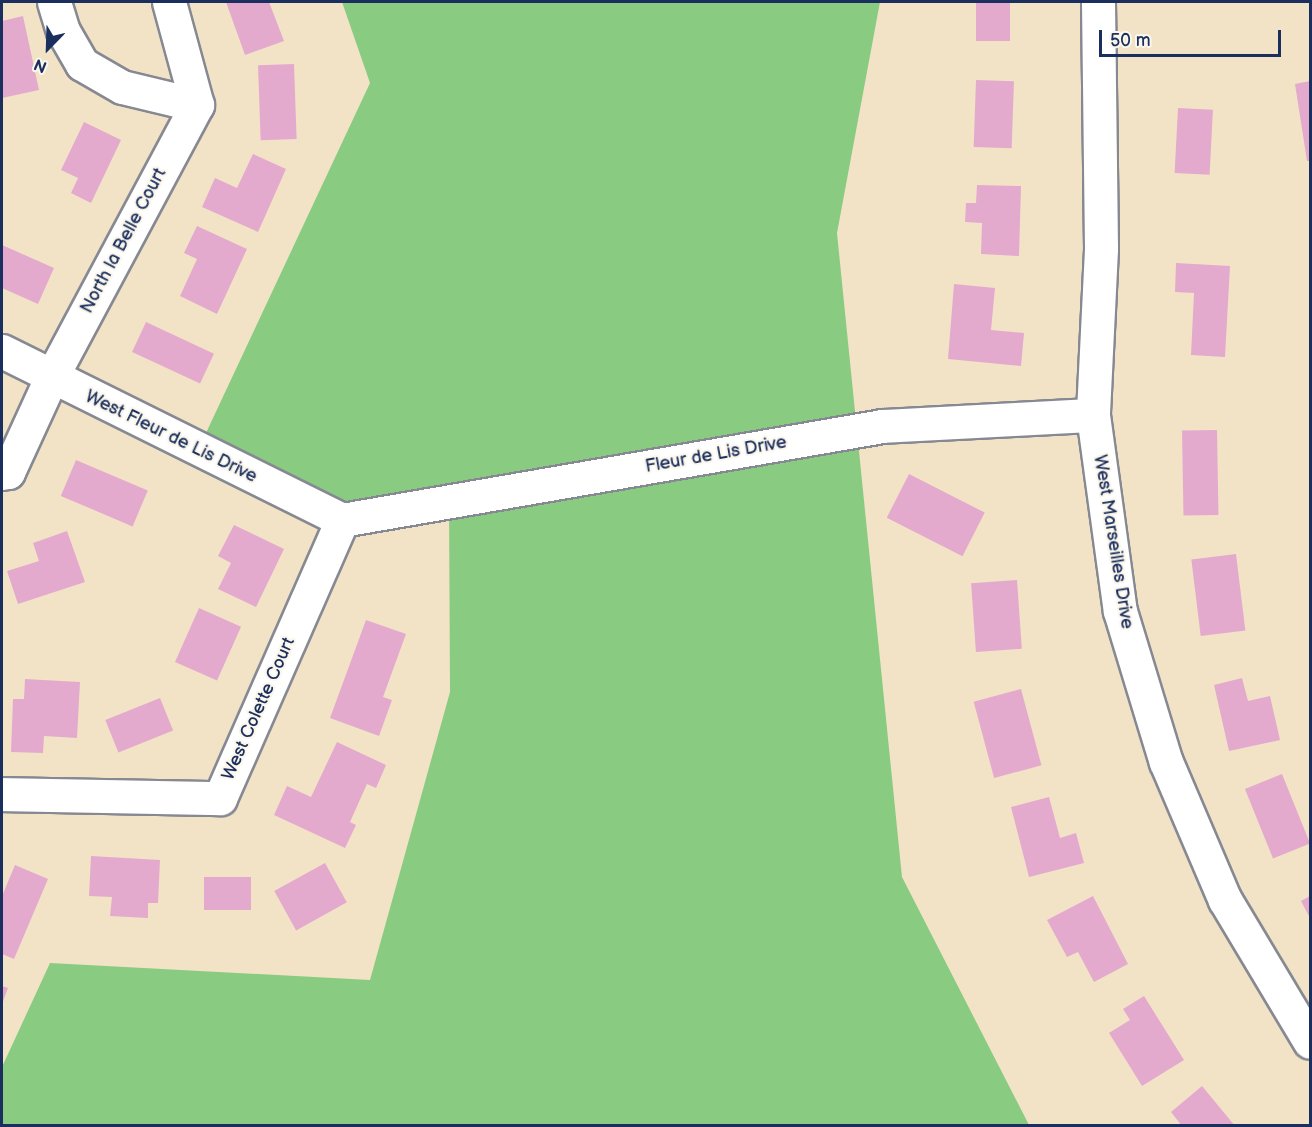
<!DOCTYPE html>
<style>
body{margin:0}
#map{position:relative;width:1312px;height:1127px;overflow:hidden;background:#f2e3c7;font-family:"Balsamiq Sans",sans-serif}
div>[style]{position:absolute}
.green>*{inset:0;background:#8acb82}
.building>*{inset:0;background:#e3aace;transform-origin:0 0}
.roads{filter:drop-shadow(2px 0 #868992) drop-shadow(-2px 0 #868992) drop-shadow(0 2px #868992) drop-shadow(0 -2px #868992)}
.minor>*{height:33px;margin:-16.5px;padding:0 16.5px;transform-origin:16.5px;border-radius:16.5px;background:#fff}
span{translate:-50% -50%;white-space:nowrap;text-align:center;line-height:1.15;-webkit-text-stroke:4.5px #fbf7ec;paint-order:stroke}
.street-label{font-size:18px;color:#1b2f5e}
.frame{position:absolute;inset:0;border:3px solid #1b2f5e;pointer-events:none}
.north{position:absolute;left:18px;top:18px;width:60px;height:60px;-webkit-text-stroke:4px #fbf7ec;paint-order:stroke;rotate:203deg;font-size:16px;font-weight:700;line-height:24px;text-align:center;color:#1b2f5e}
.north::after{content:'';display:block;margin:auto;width:21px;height:27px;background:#1b2f5e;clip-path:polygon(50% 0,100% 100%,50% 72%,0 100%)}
.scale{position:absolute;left:1099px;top:30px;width:182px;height:27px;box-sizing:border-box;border:3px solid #1b2f5e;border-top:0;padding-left:8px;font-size:18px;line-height:21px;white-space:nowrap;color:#1b2f5e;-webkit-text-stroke:4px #fbf7ec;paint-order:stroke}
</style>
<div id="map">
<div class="green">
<div style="clip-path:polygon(342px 2px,880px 2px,837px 233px,902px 877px,1029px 1125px,2px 1126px,2px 1067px,50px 963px,370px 980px,450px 692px,449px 502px,342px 520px,198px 450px,370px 83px)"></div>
</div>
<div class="building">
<div style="clip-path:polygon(226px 2px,269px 2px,284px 41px,245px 55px)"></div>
<div style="left:976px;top:2px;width:34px;height:39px"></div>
<div style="clip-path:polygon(23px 16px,39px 90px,2px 98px,2px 21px)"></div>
<div style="left:294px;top:64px;width:75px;height:36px;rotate:88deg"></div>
<div style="left:976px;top:80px;width:38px;height:67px;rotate:2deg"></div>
<div style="clip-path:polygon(1310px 81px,1310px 161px,1307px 161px,1295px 84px)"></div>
<div style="left:1178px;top:108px;width:35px;height:65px;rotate:3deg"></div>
<div style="clip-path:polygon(84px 122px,121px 140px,91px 203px,71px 193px,78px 178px,61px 170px)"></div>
<div style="clip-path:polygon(253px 154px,286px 169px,258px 232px,202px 207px,215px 178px,237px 188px)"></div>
<div style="clip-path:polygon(977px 185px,1021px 186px,1019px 256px,981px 254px,982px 223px,965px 222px,966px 203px,976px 203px)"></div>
<div style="clip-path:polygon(197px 226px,247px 249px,217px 314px,180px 296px,197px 259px,184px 253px)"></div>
<div style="clip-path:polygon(2px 245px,54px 268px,38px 304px,2px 288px)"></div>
<div style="clip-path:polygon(1176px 263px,1230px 266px,1225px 357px,1191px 355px,1194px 293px,1175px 292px)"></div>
<div style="clip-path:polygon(954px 284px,995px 288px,991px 330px,1024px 333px,1021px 366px,948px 359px)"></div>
<div style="left:146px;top:322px;width:75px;height:33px;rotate:25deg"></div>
<div style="left:1217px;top:430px;width:85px;height:35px;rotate:89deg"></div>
<div style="left:76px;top:460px;width:78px;height:39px;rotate:23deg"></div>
<div style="left:909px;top:474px;width:85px;height:49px;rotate:27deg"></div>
<div style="clip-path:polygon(234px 525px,284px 549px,256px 607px,218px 589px,231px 563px,218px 556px)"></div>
<div style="clip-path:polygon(67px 531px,85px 582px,18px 604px,7px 571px,39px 561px,33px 543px)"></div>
<div style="left:1236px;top:554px;width:77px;height:45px;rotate:83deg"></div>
<div style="left:1017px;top:580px;width:69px;height:46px;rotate:86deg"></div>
<div style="left:199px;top:608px;width:46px;height:59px;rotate:24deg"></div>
<div style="clip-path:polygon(366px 620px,406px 634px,383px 697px,392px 700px,379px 736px,330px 718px)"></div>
<div style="clip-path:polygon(1242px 678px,1248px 701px,1270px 696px,1280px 740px,1229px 751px,1214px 685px)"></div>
<div style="clip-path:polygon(25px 679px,80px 682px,77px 738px,44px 736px,43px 753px,11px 752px,13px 699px,24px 699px)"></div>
<div style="left:1021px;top:689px;width:79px;height:49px;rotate:75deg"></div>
<div style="left:160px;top:698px;width:35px;height:59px;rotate:68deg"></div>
<div style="clip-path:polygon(337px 742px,386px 765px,376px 788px,367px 784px,350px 822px,356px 825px,345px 848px,274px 815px,287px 786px,311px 797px)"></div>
<div style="left:1282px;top:774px;width:75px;height:40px;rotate:68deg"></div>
<div style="clip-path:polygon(1049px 797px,1060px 838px,1076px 833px,1084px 863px,1029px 877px,1011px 807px)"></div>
<div style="clip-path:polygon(91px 856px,160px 860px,158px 903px,148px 903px,148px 918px,110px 916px,112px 897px,89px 896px)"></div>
<div style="left:325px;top:863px;width:45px;height:58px;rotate:61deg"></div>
<div style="clip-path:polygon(15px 865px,48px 879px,14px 959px,2px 954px,2px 896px)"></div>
<div style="left:204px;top:877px;width:47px;height:33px"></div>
<div style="clip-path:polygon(1093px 896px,1128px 964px,1094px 982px,1078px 952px,1067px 957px,1047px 920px)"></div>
<div style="clip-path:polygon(1310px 896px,1310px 918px,1301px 901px)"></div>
<div style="clip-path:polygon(2px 986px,8px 988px,2px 1004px)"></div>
<div style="clip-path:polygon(1144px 996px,1184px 1060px,1142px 1086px,1109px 1033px,1130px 1020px,1123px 1009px)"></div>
<div style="clip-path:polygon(1202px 1086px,1235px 1126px,1182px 1126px,1171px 1112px)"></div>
</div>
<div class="roads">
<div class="minor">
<div style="left:54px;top:2px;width:30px;rotate:73deg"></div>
<div style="left:63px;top:31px;width:38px;rotate:60deg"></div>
<div style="left:82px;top:64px;width:46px;rotate:29.9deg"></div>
<div style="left:122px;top:87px;width:77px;rotate:13.5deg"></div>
<div style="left:197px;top:105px;width:107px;rotate:-105.2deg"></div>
<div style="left:1098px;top:2px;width:247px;rotate:89.3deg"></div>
<div style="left:1101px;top:249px;width:166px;rotate:92.8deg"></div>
<div style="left:1093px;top:415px;width:198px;rotate:82.2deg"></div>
<div style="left:1120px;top:611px;width:158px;rotate:73.1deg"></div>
<div style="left:1166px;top:762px;width:150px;rotate:66.9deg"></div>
<div style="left:1225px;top:900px;width:165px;rotate:59.1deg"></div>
<div style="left:2px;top:351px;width:380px;rotate:26.4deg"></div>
<div style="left:2px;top:473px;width:6px;rotate:-9deg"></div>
<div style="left:8px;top:472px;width:103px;rotate:-65.4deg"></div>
<div style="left:51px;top:378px;width:310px;rotate:-61.9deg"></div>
<div style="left:342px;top:520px;width:548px;rotate:-9.87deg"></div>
<div style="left:882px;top:426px;width:211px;rotate:-3deg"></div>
<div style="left:2px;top:794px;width:218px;rotate:1.1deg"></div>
<div style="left:220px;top:798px;width:304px;rotate:-66.3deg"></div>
</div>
</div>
<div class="street-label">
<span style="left:124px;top:241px;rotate:-62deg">North la Belle Court</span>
<span style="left:171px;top:437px;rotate:26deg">West Fleur de Lis Drive</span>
<span style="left:716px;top:455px;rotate:-10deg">Fleur de Lis Drive</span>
<span style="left:1113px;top:542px;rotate:81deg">West Marseilles Drive</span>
<span style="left:259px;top:709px;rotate:-66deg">West Colette Court</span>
</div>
<div class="frame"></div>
<div class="north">N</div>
<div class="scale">50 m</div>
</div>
